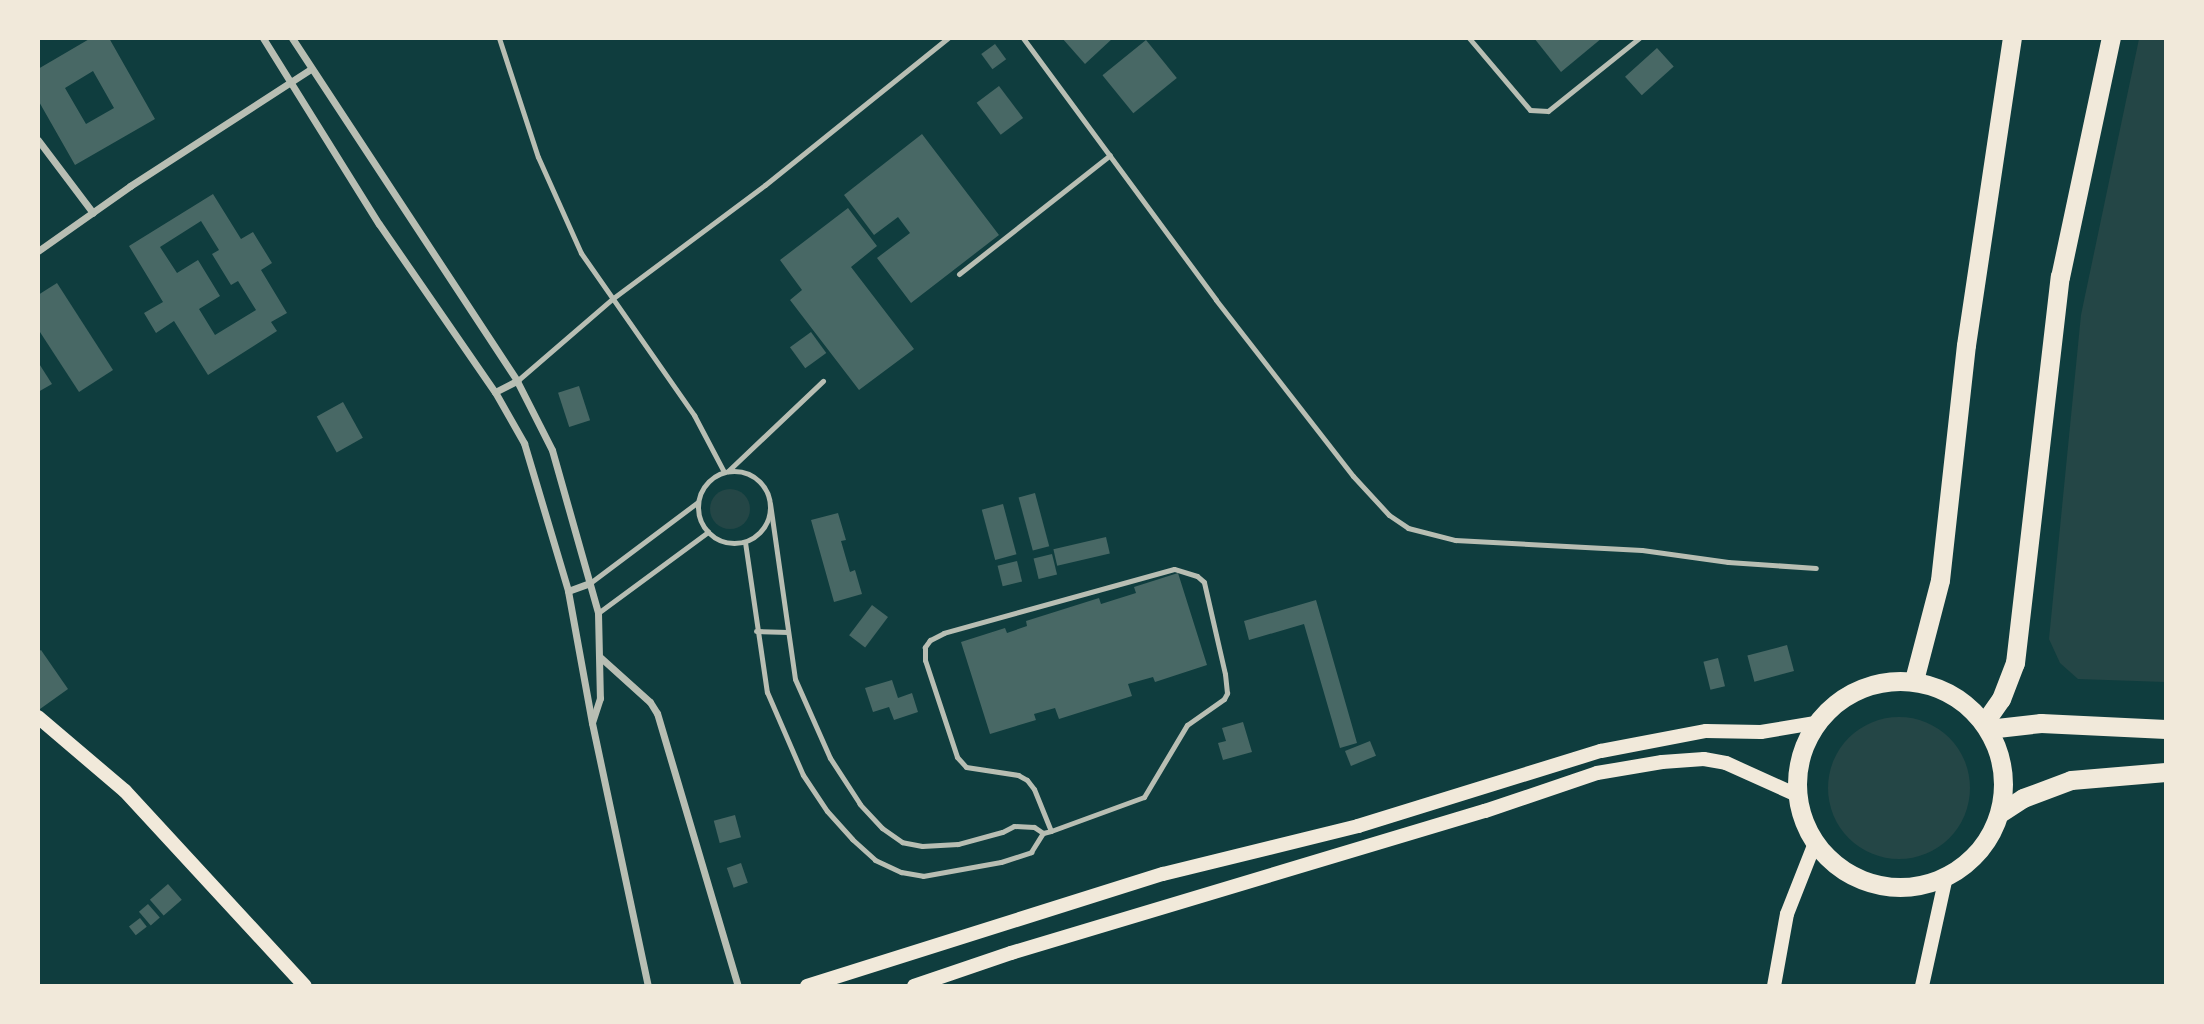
<!DOCTYPE html>
<style>
body{margin:0}
#map{position:relative;width:2204px;height:1024px;overflow:hidden;background:#0f3d3e;font-family:Signika,sans-serif}
div>[style]{position:absolute}
.green>*{inset:0;background:#244646}
.round{border-radius:50%}
.building>*{inset:0;background:#486865;transform-origin:0 0}
.service>*{height:5px;margin:-2.5px;padding:0 2.5px;transform-origin:2.5px;border-radius:2.5px;background:#b8beb3}
.service>.ring{margin:-2.5px;padding:0;box-sizing:content-box;background:none;border:5px solid #b8beb3;border-radius:50%}
.minor>*{height:7px;margin:-3.5px;padding:0 3.5px;transform-origin:3.5px;border-radius:3.5px;background:#b8beb3}
.secondary>*{height:14px;margin:-7px;padding:0 7px;transform-origin:7px;border-radius:7px;background:#f1e9da}
.trunk>*{height:19px;margin:-9.5px;padding:0 9.5px;transform-origin:9.5px;border-radius:9.5px;background:#f1e9da}
.trunk>.ring{margin:-9.5px;padding:0;box-sizing:content-box;background:none;border:19px solid #f1e9da;border-radius:50%}
span{translate:-50% -50%;white-space:nowrap;text-align:center;line-height:1.15;-webkit-text-stroke:7px #f1e9da;paint-order:stroke}
.frame{position:absolute;inset:0;border:40px solid #f1e9da;pointer-events:none}
</style>
<div id="map">
<div class="green">
<div style="clip-path:polygon(2139px 39px,2166px 39px,2165px 682px,2078px 679px,2060px 663px,2049px 639px,2081px 315px)"></div>
<div class="round" style="left:710px;top:489px;width:40px;height:40px"></div>
<div class="round" style="left:1828px;top:717px;width:142px;height:142px"></div>
</div>
<div class="building">
<div style="clip-path:polygon(evenodd,91px 38px,109px 38px,155px 119px,75px 165px,38px 100px,38px 69px,91px 38px,93px 71px,114px 108px,86px 124px,65px 88px,93px 71px)"></div>
<div style="clip-path:polygon(1062px 38px,1113px 38px,1085px 64px)"></div>
<div style="clip-path:polygon(1534px 38px,1602px 38px,1561px 72px)"></div>
<div style="left:1146px;top:40px;width:49px;height:56px;rotate:51deg"></div>
<div style="left:995px;top:44px;width:19px;height:17px;rotate:54deg"></div>
<div style="left:1657px;top:48px;width:25px;height:43px;rotate:48deg"></div>
<div style="left:999px;top:86px;width:40px;height:28px;rotate:53deg"></div>
<div style="clip-path:polygon(922px 134px,999px 235px,911px 303px,877px 258px,910px 233px,898px 217px,874px 235px,844px 195px)"></div>
<div style="clip-path:polygon(evenodd,213px 194px,241px 239px,253px 232px,272px 263px,261px 270px,287px 313px,271px 322px,277px 331px,208px 375px,174px 321px,156px 333px,144px 313px,163px 302px,129px 246px,213px 194px,201px 221px,219px 250px,212px 254px,231px 285px,238px 281px,256px 310px,215px 335px,199px 309px,220px 296px,198px 260px,177px 273px,160px 247px,201px 221px)"></div>
<div style="clip-path:polygon(848px 208px,877px 246px,851px 267px,914px 349px,859px 390px,790px 300px,802px 290px,780px 260px)"></div>
<div style="clip-path:polygon(57px 283px,113px 370px,79px 392px,38px 329px,38px 295px)"></div>
<div style="left:811px;top:332px;width:26px;height:26px;rotate:54deg"></div>
<div style="clip-path:polygon(38px 362px,52px 384px,38px 392px)"></div>
<div style="left:579px;top:386px;width:36px;height:22px;rotate:72deg"></div>
<div style="left:343px;top:402px;width:41px;height:30px;rotate:61deg"></div>
<div style="left:1035px;top:493px;width:55px;height:17px;rotate:75deg"></div>
<div style="left:1003px;top:504px;width:52px;height:22px;rotate:75deg"></div>
<div style="clip-path:polygon(838px 513px,846px 540px,841px 541px,850px 572px,855px 570px,862px 594px,834px 602px,811px 520px)"></div>
<div style="left:1106px;top:537px;width:17px;height:54px;rotate:77deg"></div>
<div style="left:1052px;top:554px;width:21px;height:19px;rotate:76deg"></div>
<div style="left:1017px;top:561px;width:21px;height:20px;rotate:76deg"></div>
<div style="clip-path:polygon(1178px 573px,1207px 665px,1155px 682px,1153px 677px,1128px 684px,1132px 696px,1059px 719px,1055px 708px,1034px 714px,1036px 720px,990px 734px,961px 642px,1005px 628px,1007px 633px,1027px 626px,1026px 621px,1099px 598px,1101px 604px,1136px 593px,1134px 587px)"></div>
<div style="clip-path:polygon(1316px 600px,1357px 743px,1340px 748px,1304px 624px,1249px 640px,1244px 621px)"></div>
<div style="left:872px;top:605px;width:20px;height:38px;rotate:37deg"></div>
<div style="left:1787px;top:645px;width:27px;height:41px;rotate:75deg"></div>
<div style="clip-path:polygon(41px 650px,68px 689px,40px 709px,38px 652px)"></div>
<div style="left:1718px;top:658px;width:29px;height:15px;rotate:76deg"></div>
<div style="clip-path:polygon(892px 680px,898px 698px,912px 693px,918px 712px,894px 720px,889px 707px,873px 712px,865px 688px)"></div>
<div style="clip-path:polygon(1243px 722px,1252px 752px,1223px 760px,1218px 743px,1226px 741px,1222px 728px)"></div>
<div style="left:1370px;top:741px;width:16px;height:27px;rotate:68deg"></div>
<div style="left:735px;top:815px;width:23px;height:22px;rotate:75deg"></div>
<div style="left:741px;top:863px;width:21px;height:15px;rotate:71deg"></div>
<div style="left:168px;top:884px;width:21px;height:24px;rotate:49deg"></div>
<div style="left:148px;top:904px;width:18px;height:12px;rotate:49deg"></div>
<div style="left:140px;top:918px;width:11px;height:14px;rotate:52deg"></div>
</div>
<div class="service">
<div style="left:499px;top:38px;width:125px;rotate:71.9deg"></div>
<div style="left:538px;top:157px;width:105px;rotate:65.9deg"></div>
<div style="left:581px;top:253px;width:198px;rotate:55.1deg"></div>
<div style="left:694px;top:415px;width:64px;rotate:62.2deg"></div>
<div style="left:1023px;top:38px;width:325px;rotate:53.6deg"></div>
<div style="left:1216px;top:300px;width:223px;rotate:52.1deg"></div>
<div style="left:1353px;top:476px;width:53px;rotate:47.3deg"></div>
<div style="left:1389px;top:515px;width:23px;rotate:34deg"></div>
<div style="left:1408px;top:528px;width:49px;rotate:14.3deg"></div>
<div style="left:1455px;top:540px;width:187px;rotate:3.1deg"></div>
<div style="left:1642px;top:550px;width:87px;rotate:7.9deg"></div>
<div style="left:1728px;top:562px;width:88px;rotate:3.9deg"></div>
<div style="left:1469px;top:38px;width:94px;rotate:49.7deg"></div>
<div style="left:1530px;top:110px;width:18px;rotate:3deg"></div>
<div style="left:1548px;top:111px;width:117px;rotate:-38.7deg"></div>
<div style="left:959px;top:274px;width:192px;rotate:-38.2deg"></div>
<div style="left:517px;top:381px;width:125px;rotate:-40.8deg"></div>
<div style="left:612px;top:299px;width:191px;rotate:-36.7deg"></div>
<div style="left:765px;top:185px;width:235px;rotate:-38.8deg"></div>
<div style="left:728px;top:471px;width:131px;rotate:-43.5deg"></div>
<div class="ring" style="left:698px;top:471px;width:67px;height:67px"></div>
<div style="left:745px;top:542px;width:152px;rotate:81.7deg"></div>
<div style="left:767px;top:692px;width:90px;rotate:66.6deg"></div>
<div style="left:803px;top:775px;width:43px;rotate:56.3deg"></div>
<div style="left:827px;top:811px;width:38px;rotate:48deg"></div>
<div style="left:852px;top:839px;width:31px;rotate:42deg"></div>
<div style="left:875px;top:860px;width:29px;rotate:25deg"></div>
<div style="left:901px;top:872px;width:22px;rotate:10deg"></div>
<div style="left:923px;top:876px;width:79px;rotate:-10.2deg"></div>
<div style="left:1001px;top:862px;width:32px;rotate:-18deg"></div>
<div style="left:1031px;top:852px;width:22px;rotate:-58deg"></div>
<div style="left:1043px;top:833px;width:11px;rotate:-146deg"></div>
<div style="left:1034px;top:827px;width:20px;rotate:-177deg"></div>
<div style="left:1014px;top:826px;width:13px;rotate:153deg"></div>
<div style="left:1002px;top:832px;width:46px;rotate:164.7deg"></div>
<div style="left:958px;top:844px;width:36px;rotate:177deg"></div>
<div style="left:922px;top:846px;width:20px;rotate:-169deg"></div>
<div style="left:902px;top:842px;width:24px;rotate:-145deg"></div>
<div style="left:882px;top:828px;width:33px;rotate:-133deg"></div>
<div style="left:860px;top:804px;width:55px;rotate:-123.1deg"></div>
<div style="left:830px;top:758px;width:86px;rotate:-113.9deg"></div>
<div style="left:795px;top:679px;width:177px;rotate:-98.1deg"></div>
<div style="left:590px;top:583px;width:135px;rotate:-36.9deg"></div>
<div style="left:598px;top:613px;width:137px;rotate:-36.4deg"></div>
<div style="left:756px;top:631px;width:32px;rotate:2deg"></div>
<div style="left:1043px;top:833px;width:8px;rotate:-14deg"></div>
<div style="left:1051px;top:831px;width:99px;rotate:-20.1deg"></div>
<div style="left:1144px;top:797px;width:84px;rotate:-59.2deg"></div>
<div style="left:1187px;top:725px;width:45px;rotate:-35.1deg"></div>
<div style="left:1224px;top:699px;width:7px;rotate:-63deg"></div>
<div style="left:1227px;top:693px;width:19px;rotate:-96deg"></div>
<div style="left:1225px;top:674px;width:94px;rotate:-102.9deg"></div>
<div style="left:1204px;top:582px;width:9px;rotate:-139deg"></div>
<div style="left:1197px;top:576px;width:24px;rotate:-163deg"></div>
<div style="left:1174px;top:569px;width:239px;rotate:164.5deg"></div>
<div style="left:944px;top:633px;width:16px;rotate:153deg"></div>
<div style="left:930px;top:640px;width:9px;rotate:126deg"></div>
<div style="left:925px;top:647px;width:13px;rotate:90deg"></div>
<div style="left:925px;top:660px;width:102px;rotate:71.7deg"></div>
<div style="left:957px;top:757px;width:13px;rotate:48deg"></div>
<div style="left:966px;top:767px;width:53px;rotate:8.7deg"></div>
<div style="left:1018px;top:775px;width:10px;rotate:29deg"></div>
<div style="left:1027px;top:780px;width:11px;rotate:52deg"></div>
<div style="left:1034px;top:789px;width:45px;rotate:68deg"></div>
</div>
<div class="minor">
<div style="left:263px;top:38px;width:219px;rotate:58.1deg"></div>
<div style="left:379px;top:224px;width:204px;rotate:55.4deg"></div>
<div style="left:495px;top:392px;width:59px;rotate:60.4deg"></div>
<div style="left:524px;top:443px;width:154px;rotate:73.4deg"></div>
<div style="left:568px;top:591px;width:134px;rotate:79.7deg"></div>
<div style="left:592px;top:723px;width:269px;rotate:78deg"></div>
<div style="left:292px;top:38px;width:410px;rotate:56.7deg"></div>
<div style="left:517px;top:381px;width:77px;rotate:63.1deg"></div>
<div style="left:552px;top:450px;width:169px;rotate:74.2deg"></div>
<div style="left:598px;top:613px;width:85px;rotate:88.7deg"></div>
<div style="left:600px;top:698px;width:25px;rotate:108deg"></div>
<div style="left:38px;top:140px;width:91px;rotate:53deg"></div>
<div style="left:38px;top:251px;width:113px;rotate:-35.2deg"></div>
<div style="left:130px;top:186px;width:216px;rotate:-32.9deg"></div>
<div style="left:495px;top:392px;width:25px;rotate:-27deg"></div>
<div style="left:568px;top:591px;width:23px;rotate:-20deg"></div>
<div style="left:600px;top:657px;width:67px;rotate:42deg"></div>
<div style="left:650px;top:702px;width:13px;rotate:58deg"></div>
<div style="left:657px;top:713px;width:285px;rotate:73.5deg"></div>
</div>
<div class="secondary">
<div style="left:38px;top:717px;width:114px;rotate:40.4deg"></div>
<div style="left:125px;top:791px;width:265px;rotate:47.3deg"></div>
<div style="left:807px;top:986px;width:373px;rotate:-17.5deg"></div>
<div style="left:1163px;top:874px;width:201px;rotate:-13.8deg"></div>
<div style="left:1358px;top:826px;width:254px;rotate:-17.2deg"></div>
<div style="left:1601px;top:751px;width:107px;rotate:-10.8deg"></div>
<div style="left:1706px;top:731px;width:55px;rotate:1deg"></div>
<div style="left:1761px;top:732px;width:55px;rotate:-9.5deg"></div>
<div style="left:914px;top:986px;width:102px;rotate:-18.8deg"></div>
<div style="left:1011px;top:953px;width:495px;rotate:-16.7deg"></div>
<div style="left:1485px;top:811px;width:118px;rotate:-18.7deg"></div>
<div style="left:1597px;top:773px;width:66px;rotate:-9.6deg"></div>
<div style="left:1662px;top:762px;width:42px;rotate:-4.1deg"></div>
<div style="left:1704px;top:759px;width:22px;rotate:10deg"></div>
<div style="left:1726px;top:763px;width:78px;rotate:24.3deg"></div>
<div style="left:1774px;top:986px;width:73px;rotate:-79.8deg"></div>
<div style="left:1787px;top:914px;width:76px;rotate:-68.5deg"></div>
<div style="left:1922px;top:986px;width:112px;rotate:-77.6deg"></div>
</div>
<div class="trunk">
<div style="left:1914px;top:680px;width:103px;rotate:-75.4deg"></div>
<div style="left:1940px;top:580px;width:236px;rotate:-83.7deg"></div>
<div style="left:1966px;top:345px;width:310px;rotate:-81.5deg"></div>
<div class="ring" style="left:1797px;top:681px;width:187px;height:187px"></div>
<div style="left:1984px;top:723px;width:29px;rotate:-55deg"></div>
<div style="left:2001px;top:699px;width:39px;rotate:-69deg"></div>
<div style="left:2015px;top:663px;width:389px;rotate:-83.4deg"></div>
<div style="left:2060px;top:277px;width:244px;rotate:-78deg"></div>
<div style="left:1988px;top:729px;width:53px;rotate:-6.5deg"></div>
<div style="left:2041px;top:723px;width:125px;rotate:2.7deg"></div>
<div style="left:2000px;top:813px;width:27px;rotate:-33deg"></div>
<div style="left:2023px;top:798px;width:51px;rotate:-20.6deg"></div>
<div style="left:2071px;top:780px;width:95px;rotate:-4.8deg"></div>
</div>
<div class="frame"></div>
</div>
